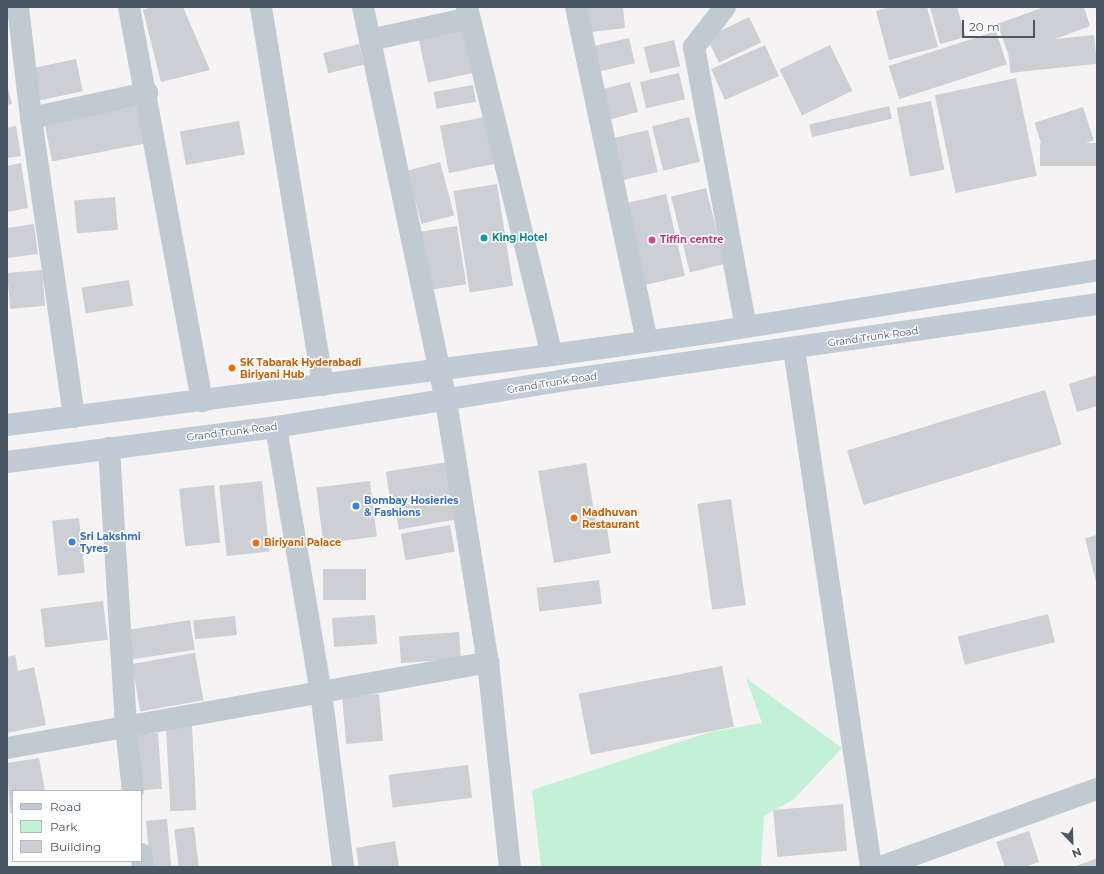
<!DOCTYPE html>
<style>
body{margin:0}
#map{position:relative;width:1104px;height:874px;overflow:hidden;background:#f5f3f3;font-family:Montserrat,sans-serif}
div>[style]{position:absolute}
.green>*{inset:0;background:#c3f1d5}
.building>*{inset:0;background:#cdcfd5;transform-origin:0 0}
.minor>*{height:22px;margin:-11px;padding:0 11px;transform-origin:11px;border-radius:11px;background:#c1cad2}
.tertiary>*{height:22px;margin:-11px;padding:0 11px;transform-origin:11px;border-radius:11px;background:#c1cad2}
.secondary>*{height:22px;margin:-11px;padding:0 11px;transform-origin:11px;border-radius:11px;background:#c1cbd6}
.dots>*{width:11px;height:11px;translate:-50% -50%;box-sizing:border-box;border:2px solid #fff;border-radius:50%}
span{translate:-50% -50%;white-space:nowrap;text-align:center;line-height:1.15;-webkit-text-stroke:3px #fff;paint-order:stroke}
.culture-label{font-size:10px;color:#0d838f;font-weight:700}
.left{translate:0 -50%;text-align:left}
.hotel-label{font-size:10px;color:#b23c85;font-weight:700}
.street-label{font-size:10px;color:#4a5661}
.food-label{font-size:10px;color:#c56008;font-weight:700}
.shop-label{font-size:10px;color:#366cbe;font-weight:700}
.frame{position:absolute;inset:0;border:8px solid #4a5661;pointer-events:none}
.legend{position:absolute;left:12px;top:790px;width:130px;height:72px;box-sizing:border-box;background:#fff;border:1px solid #b7bbc0;margin:0;padding:5px 7px;list-style:none;font-size:12px;color:#4a5661}
.legend li{display:flex;align-items:center;gap:8px;height:20px}
.legend b{width:20px;border:1px solid #b7bbc0}
.north{position:absolute;left:1052px;top:822px;width:40px;height:40px;-webkit-text-stroke:3px #fff;paint-order:stroke;rotate:157deg;font-size:11px;font-weight:700;line-height:16px;text-align:center;color:#4a5661}
.north::after{content:'';display:block;margin:auto;width:14px;height:18px;background:#4a5661;clip-path:polygon(50% 0,100% 100%,50% 72%,0 100%)}
.scale{position:absolute;left:962px;top:20px;width:73px;height:18px;box-sizing:border-box;border:2px solid #4a5661;border-top:0;padding-left:5px;font-size:12px;line-height:14px;white-space:nowrap;color:#4a5661;-webkit-text-stroke:3px #fff;paint-order:stroke}
</style>
<div id="map">
<div class="green">
<div style="clip-path:polygon(746px 678px,842px 748px,794px 799px,764px 816px,761px 867px,541px 867px,532px 790px,710px 732px,762px 723px)"></div>
</div>
<div class="building">
<div style="clip-path:polygon(152px 7px,183px 7px,210px 70px,161px 82px,143px 10px)"></div>
<div style="clip-path:polygon(581px 7px,623px 7px,625px 28px,584px 33px)"></div>
<div style="clip-path:polygon(891px 7px,927px 7px,938px 47px,889px 60px,876px 11px)"></div>
<div style="clip-path:polygon(930px 7px,957px 7px,966px 37px,940px 44px)"></div>
<div style="clip-path:polygon(1044px 7px,1084px 7px,1090px 26px,1009px 56px,997px 24px)"></div>
<div style="left:749px;top:17px;width:28px;height:47px;rotate:64deg"></div>
<div style="left:463px;top:26px;width:48px;height:46px;rotate:78deg"></div>
<div style="left:996px;top:31px;width:35px;height:113px;rotate:72deg"></div>
<div style="left:1094px;top:35px;width:29px;height:87px;rotate:84deg"></div>
<div style="left:629px;top:38px;width:26px;height:39px;rotate:77deg"></div>
<div style="left:674px;top:40px;width:27px;height:31px;rotate:77deg"></div>
<div style="left:359px;top:44px;width:21px;height:37px;rotate:76deg"></div>
<div style="left:765px;top:45px;width:34px;height:59px;rotate:66deg"></div>
<div style="left:830px;top:45px;width:51px;height:56px;rotate:64deg"></div>
<div style="left:76px;top:59px;width:33px;height:46px;rotate:78deg"></div>
<div style="left:679px;top:73px;width:27px;height:40px;rotate:77deg"></div>
<div style="left:1016px;top:78px;width:100px;height:83px;rotate:78deg"></div>
<div style="left:630px;top:82px;width:31px;height:35px;rotate:75deg"></div>
<div style="clip-path:polygon(7px 85px,12px 104px,7px 105px)"></div>
<div style="left:473px;top:85px;width:17px;height:40px;rotate:80deg"></div>
<div style="left:931px;top:101px;width:70px;height:35px;rotate:79deg"></div>
<div style="left:139px;top:106px;width:38px;height:96px;rotate:79deg"></div>
<div style="left:889px;top:106px;width:13px;height:82px;rotate:77deg"></div>
<div style="left:1083px;top:107px;width:35px;height:51px;rotate:72deg"></div>
<div style="left:485px;top:117px;width:48px;height:46px;rotate:79deg"></div>
<div style="left:689px;top:117px;width:46px;height:38px;rotate:76deg"></div>
<div style="left:239px;top:121px;width:34px;height:60px;rotate:80deg"></div>
<div style="clip-path:polygon(16px 126px,21px 156px,7px 158px,7px 128px)"></div>
<div style="left:648px;top:130px;width:43px;height:40px;rotate:77deg"></div>
<div style="left:1097px;top:143px;width:23px;height:57px;rotate:90deg"></div>
<div style="left:440px;top:162px;width:55px;height:34px;rotate:75deg"></div>
<div style="clip-path:polygon(21px 163px,28px 208px,7px 212px,7px 166px)"></div>
<div style="left:497px;top:184px;width:103px;height:44px;rotate:81deg"></div>
<div style="left:706px;top:188px;width:78px;height:36px;rotate:76deg"></div>
<div style="left:666px;top:194px;width:84px;height:47px;rotate:77deg"></div>
<div style="left:115px;top:197px;width:33px;height:41px;rotate:85deg"></div>
<div style="clip-path:polygon(34px 224px,38px 254px,7px 258px,7px 228px)"></div>
<div style="left:457px;top:226px;width:59px;height:39px;rotate:81deg"></div>
<div style="left:42px;top:270px;width:36px;height:35px;rotate:85deg"></div>
<div style="left:129px;top:280px;width:26px;height:48px;rotate:81deg"></div>
<div style="clip-path:polygon(1097px 375px,1097px 406px,1077px 412px,1069px 384px)"></div>
<div style="left:1045px;top:390px;width:57px;height:207px;rotate:73deg"></div>
<div style="left:448px;top:462px;width:33px;height:63px;rotate:81deg"></div>
<div style="clip-path:polygon(586px 463px,596px 524px,606px 523px,611px 553px,554px 563px,538px 471px)"></div>
<div style="left:262px;top:481px;width:71px;height:43px;rotate:84deg"></div>
<div style="left:370px;top:481px;width:56px;height:54px;rotate:83deg"></div>
<div style="left:214px;top:485px;width:58px;height:35px;rotate:84deg"></div>
<div style="left:451px;top:497px;width:23px;height:57px;rotate:80deg"></div>
<div style="left:731px;top:499px;width:107px;height:34px;rotate:82deg"></div>
<div style="left:79px;top:518px;width:55px;height:27px;rotate:84deg"></div>
<div style="left:450px;top:525px;width:27px;height:50px;rotate:80deg"></div>
<div style="clip-path:polygon(1097px 535px,1097px 582px,1096px 582px,1085px 538px)"></div>
<div style="left:323px;top:569px;width:43px;height:31px"></div>
<div style="left:599px;top:580px;width:24px;height:63px;rotate:83deg"></div>
<div style="left:103px;top:601px;width:39px;height:63px;rotate:83deg"></div>
<div style="left:1048px;top:614px;width:29px;height:93px;rotate:76deg"></div>
<div style="left:375px;top:615px;width:29px;height:43px;rotate:86deg"></div>
<div style="left:235px;top:616px;width:19px;height:42px;rotate:84deg"></div>
<div style="left:190px;top:620px;width:30px;height:67px;rotate:81deg"></div>
<div style="left:459px;top:632px;width:27px;height:60px;rotate:86deg"></div>
<div style="left:195px;top:653px;width:48px;height:64px;rotate:80deg"></div>
<div style="clip-path:polygon(15px 655px,18px 671px,34px 667px,46px 725px,7px 733px,7px 657px)"></div>
<div style="left:722px;top:666px;width:62px;height:146px;rotate:79deg"></div>
<div style="left:379px;top:694px;width:47px;height:37px;rotate:85deg"></div>
<div style="left:192px;top:726px;width:84px;height:26px;rotate:87deg"></div>
<div style="left:158px;top:733px;width:56px;height:23px;rotate:86deg"></div>
<div style="clip-path:polygon(39px 758px,45px 791px,13px 791px,13px 813px,10px 813px,7px 763px)"></div>
<div style="left:468px;top:765px;width:33px;height:80px;rotate:83deg"></div>
<div style="left:843px;top:804px;width:47px;height:70px;rotate:85deg"></div>
<div style="left:167px;top:819px;width:48px;height:21px;rotate:85deg"></div>
<div style="left:194px;top:827px;width:39px;height:20px;rotate:83deg"></div>
<div style="clip-path:polygon(1029px 831px,1039px 862px,1024px 867px,1005px 867px,996px 842px)"></div>
<div style="clip-path:polygon(395px 841px,399px 867px,359px 867px,356px 848px)"></div>
<div style="clip-path:polygon(1097px 858px,1097px 867px,1074px 867px)"></div>
</div>
<div class="minor">
<div style="left:18px;top:7px;width:112px;rotate:83.3deg"></div>
<div style="left:31px;top:118px;width:302px;rotate:81.8deg"></div>
<div style="left:129px;top:7px;width:401px;rotate:79.5deg"></div>
<div style="left:261px;top:7px;width:383px;rotate:80.7deg"></div>
<div style="left:467px;top:7px;width:358px;rotate:76.3deg"></div>
<div style="left:576px;top:7px;width:341px;rotate:78deg"></div>
<div style="left:725px;top:7px;width:51px;rotate:127.8deg"></div>
<div style="left:694px;top:47px;width:285px;rotate:79.5deg"></div>
<div style="left:370px;top:40px;width:101px;rotate:-12.5deg"></div>
<div style="left:31px;top:118px;width:119px;rotate:-12.2deg"></div>
<div style="left:794px;top:349px;width:524px;rotate:81.54deg"></div>
<div style="left:446px;top:401px;width:264px;rotate:80.9deg"></div>
<div style="left:488px;top:662px;width:206px;rotate:83.9deg"></div>
<div style="left:276px;top:427px;width:269px;rotate:80.4deg"></div>
<div style="left:321px;top:692px;width:176px;rotate:82.8deg"></div>
<div style="left:109px;top:448px;width:280px;rotate:86.5deg"></div>
<div style="left:126px;top:727px;width:64px;rotate:83.8deg"></div>
<div style="left:7px;top:748px;width:489px;rotate:-10.1deg"></div>
<div style="left:141px;top:854px;width:13px;rotate:81deg"></div>
<div style="left:880px;top:867px;width:231px;rotate:-19.8deg"></div>
</div>
<div class="tertiary">
<div style="left:363px;top:7px;width:403px;rotate:78.1deg"></div>
</div>
<div class="secondary">
<div style="left:7px;top:425px;width:549px;rotate:-7.32deg"></div>
<div style="left:552px;top:355px;width:166px;rotate:-8deg"></div>
<div style="left:716px;top:332px;width:386px;rotate:-9.2deg"></div>
<div style="left:7px;top:462px;width:271px;rotate:-7.4deg"></div>
<div style="left:276px;top:427px;width:287px;rotate:-9.2deg"></div>
<div style="left:559px;top:381px;width:543px;rotate:-8.15deg"></div>
</div>
<div class="dots">
<div style="left:484px;top:238px;background:#0f9aa8"></div>
<div style="left:652px;top:240px;background:#d1479c"></div>
<div style="left:232px;top:368px;background:#e8710a"></div>
<div style="left:356px;top:506px;background:#3f7fe0"></div>
<div style="left:574px;top:518px;background:#e8710a"></div>
<div style="left:72px;top:542px;background:#3f7fe0"></div>
<div style="left:256px;top:543px;background:#e8710a"></div>
</div>
<div class="culture-label">
<span class="left" style="left:492px;top:238px">King Hotel</span>
</div>
<div class="hotel-label">
<span class="left" style="left:660px;top:240px">Tiffin centre</span>
</div>
<div class="street-label">
<span style="left:873px;top:337px;rotate:-8deg">Grand Trunk Road</span>
<span style="left:552px;top:383px;rotate:-9deg">Grand Trunk Road</span>
<span style="left:232px;top:432px;rotate:-7deg">Grand Trunk Road</span>
</div>
<div class="food-label">
<span class="left" style="left:240px;top:368px">SK Tabarak Hyderabadi<br>Biriyani Hub</span>
<span class="left" style="left:582px;top:518px">Madhuvan<br>Restaurant</span>
<span class="left" style="left:264px;top:543px">Biriyani Palace</span>
</div>
<div class="shop-label">
<span class="left" style="left:364px;top:506px">Bombay Hosieries<br>&amp; Fashions</span>
<span class="left" style="left:80px;top:542px">Sri Lakshmi<br>Tyres</span>
</div>
<div class="frame"></div>
<ul class="legend">
<li><b style="height:5px;background:#c1cbd6"></b>Road</li>
<li><b style="height:11px;background:#c3f1d5"></b>Park</li>
<li><b style="height:11px;background:#cdcfd5"></b>Building</li>
</ul>
<div class="north">N</div>
<div class="scale">20 m</div>
</div>
